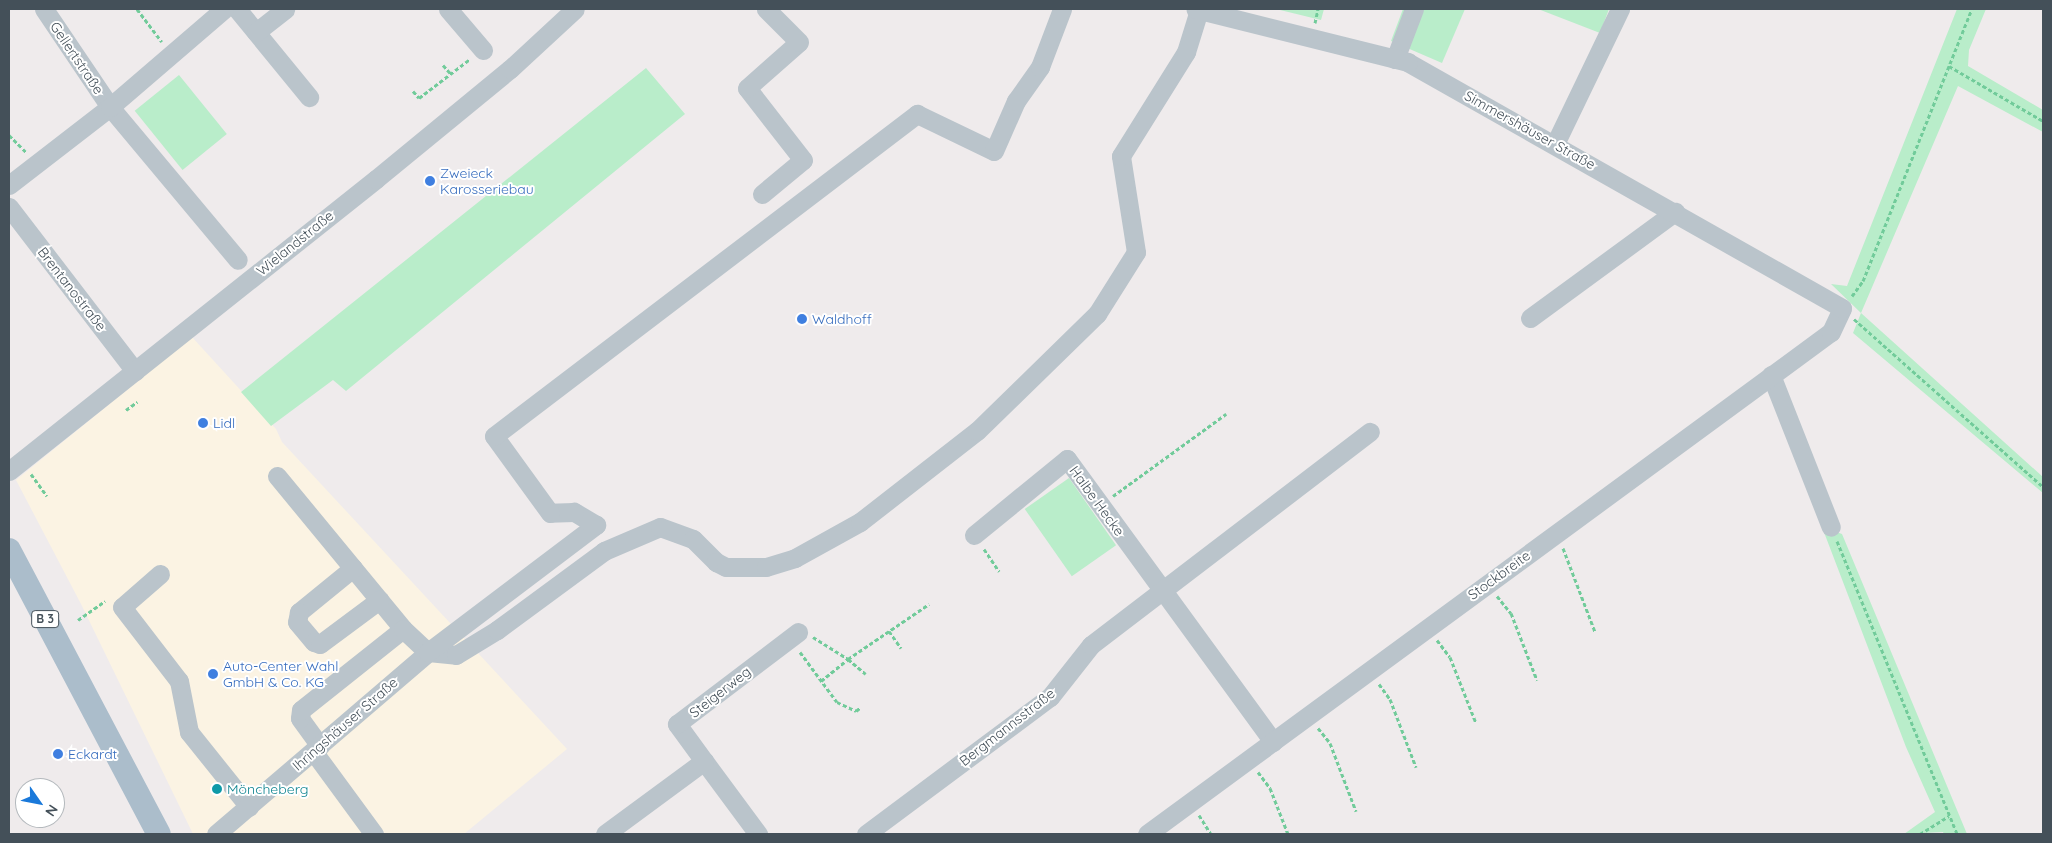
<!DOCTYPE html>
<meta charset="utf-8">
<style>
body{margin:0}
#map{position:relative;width:2052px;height:843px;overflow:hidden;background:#efebec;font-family:Quicksand,sans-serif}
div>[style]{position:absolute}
.commercial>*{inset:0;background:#fbf3e3}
.green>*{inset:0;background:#b9edca;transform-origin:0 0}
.path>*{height:3px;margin-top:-1.5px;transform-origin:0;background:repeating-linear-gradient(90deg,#71cb9a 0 4px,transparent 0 6.5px)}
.minor>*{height:19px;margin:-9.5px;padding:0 9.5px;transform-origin:9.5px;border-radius:9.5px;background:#bac4cb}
.major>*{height:24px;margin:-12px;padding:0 12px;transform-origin:12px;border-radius:12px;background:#abbdcb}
.dots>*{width:14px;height:14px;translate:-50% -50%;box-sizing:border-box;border:2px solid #fff;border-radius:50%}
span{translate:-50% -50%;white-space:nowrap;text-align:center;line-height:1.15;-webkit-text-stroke:4px #fff;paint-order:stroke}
.shield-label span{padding:1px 4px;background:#fff;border:1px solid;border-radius:4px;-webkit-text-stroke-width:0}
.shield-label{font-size:12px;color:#445059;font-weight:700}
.street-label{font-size:14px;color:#445059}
.shop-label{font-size:14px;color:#366cbe}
.left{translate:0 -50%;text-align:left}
.culture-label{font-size:14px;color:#0d838f}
.frame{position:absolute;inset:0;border:10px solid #445059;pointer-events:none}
.north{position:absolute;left:15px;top:778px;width:50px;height:50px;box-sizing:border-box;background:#fff;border:1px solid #b4b9bd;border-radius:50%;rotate:123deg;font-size:14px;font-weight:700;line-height:20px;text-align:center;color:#445059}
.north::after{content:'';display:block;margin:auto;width:18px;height:22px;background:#1a79da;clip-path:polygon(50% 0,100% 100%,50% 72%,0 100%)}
</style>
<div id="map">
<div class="commercial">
<div style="clip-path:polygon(192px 337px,276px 429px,282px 442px,567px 749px,464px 834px,193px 834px,81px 604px,16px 480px)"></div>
</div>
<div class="green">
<div style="clip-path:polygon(1276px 9px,1324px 9px,1321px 20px)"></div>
<div style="clip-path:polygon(1403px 9px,1465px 9px,1442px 63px,1391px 41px)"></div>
<div style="clip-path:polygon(1538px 9px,1609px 9px,1600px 33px)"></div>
<div style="clip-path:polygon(1957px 9px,1986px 9px,1969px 50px,1968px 66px,2043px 110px,2043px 132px,1958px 86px,1861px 313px,2043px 477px,2043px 493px,1853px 333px,1861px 313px,1831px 284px,1847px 286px)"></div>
<div style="clip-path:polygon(646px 68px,685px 114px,346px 391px,333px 380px,271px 426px,241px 392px)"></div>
<div style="left:179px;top:75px;width:76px;height:57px;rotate:51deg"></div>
<div style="left:1069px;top:478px;width:82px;height:54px;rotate:55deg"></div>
<div style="clip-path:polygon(1822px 527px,1842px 534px,1967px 834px,1944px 834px,1943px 832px,1904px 834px,1935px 812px,1906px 747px)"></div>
</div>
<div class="path">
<div style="left:137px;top:9px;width:41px;rotate:52.9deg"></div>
<div style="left:1315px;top:23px;width:14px;rotate:-78deg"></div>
<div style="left:443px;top:65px;width:12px;rotate:48deg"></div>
<div style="left:1949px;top:66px;width:109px;rotate:30.3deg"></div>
<div style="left:413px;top:91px;width:9px;rotate:49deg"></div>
<div style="left:419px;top:98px;width:64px;rotate:-37.4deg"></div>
<div style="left:9px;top:135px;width:24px;rotate:45deg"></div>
<div style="left:1852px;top:296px;width:19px;rotate:-54deg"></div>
<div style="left:1863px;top:281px;width:293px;rotate:-68.2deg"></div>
<div style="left:1854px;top:319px;width:253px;rotate:41.6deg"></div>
<div style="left:126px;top:410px;width:14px;rotate:-36deg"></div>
<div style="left:31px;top:474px;width:27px;rotate:54deg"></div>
<div style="left:1113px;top:496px;width:140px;rotate:-36deg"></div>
<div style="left:1837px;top:541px;width:317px;rotate:67.7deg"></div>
<div style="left:1563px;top:548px;width:90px;rotate:69.1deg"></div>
<div style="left:984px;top:549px;width:27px;rotate:56deg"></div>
<div style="left:1497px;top:596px;width:22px;rotate:51deg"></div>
<div style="left:1511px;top:613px;width:72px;rotate:68.8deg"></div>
<div style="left:78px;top:620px;width:33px;rotate:-35deg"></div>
<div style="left:889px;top:631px;width:21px;rotate:55deg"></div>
<div style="left:813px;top:637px;width:41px;rotate:32.2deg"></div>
<div style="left:848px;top:659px;width:98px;rotate:-34.2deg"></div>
<div style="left:1437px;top:640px;width:21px;rotate:53deg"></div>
<div style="left:1450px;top:657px;width:71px;rotate:68.5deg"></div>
<div style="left:800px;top:652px;width:62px;rotate:53.5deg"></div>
<div style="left:837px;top:702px;width:21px;rotate:25deg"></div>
<div style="left:856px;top:711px;width:6px;rotate:-39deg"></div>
<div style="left:821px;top:681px;width:35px;rotate:-39deg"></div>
<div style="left:848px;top:659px;width:23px;rotate:40deg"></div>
<div style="left:1379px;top:684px;width:19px;rotate:54deg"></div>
<div style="left:1390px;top:699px;width:73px;rotate:69.1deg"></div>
<div style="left:1318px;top:728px;width:19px;rotate:51deg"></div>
<div style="left:1330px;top:743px;width:73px;rotate:69.1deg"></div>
<div style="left:1258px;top:772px;width:20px;rotate:53deg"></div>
<div style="left:1270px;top:788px;width:49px;rotate:68.6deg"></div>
<div style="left:1199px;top:815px;width:22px;rotate:58deg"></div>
<div style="left:1920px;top:834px;width:34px;rotate:-32deg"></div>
</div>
<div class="minor">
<div style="left:44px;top:9px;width:118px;rotate:56deg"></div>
<div style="left:110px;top:107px;width:199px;rotate:50.1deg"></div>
<div style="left:237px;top:9px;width:114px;rotate:50.7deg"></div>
<div style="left:448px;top:9px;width:54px;rotate:49.5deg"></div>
<div style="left:256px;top:32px;width:37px;rotate:-38deg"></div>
<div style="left:1395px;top:59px;width:53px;rotate:-69.2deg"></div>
<div style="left:1555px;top:144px;width:150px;rotate:-64.3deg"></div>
<div style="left:9px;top:185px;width:128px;rotate:-37.7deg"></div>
<div style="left:110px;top:107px;width:150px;rotate:-40.7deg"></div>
<div style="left:762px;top:194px;width:53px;rotate:-39.7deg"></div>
<div style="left:803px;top:160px;width:91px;rotate:-127.9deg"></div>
<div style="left:747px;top:88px;width:69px;rotate:-41.5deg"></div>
<div style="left:799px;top:42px;width:47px;rotate:-135deg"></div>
<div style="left:9px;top:207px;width:207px;rotate:52.5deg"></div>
<div style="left:1530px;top:318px;width:180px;rotate:-36.2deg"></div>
<div style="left:1771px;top:375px;width:163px;rotate:68.5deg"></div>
<div style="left:9px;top:471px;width:469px;rotate:-38.5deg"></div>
<div style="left:376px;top:179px;width:173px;rotate:-39.4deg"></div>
<div style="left:510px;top:69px;width:88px;rotate:-42.7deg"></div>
<div style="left:277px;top:476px;width:198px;rotate:50.5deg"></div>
<div style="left:974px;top:535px;width:120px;rotate:-39.3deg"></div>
<div style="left:1067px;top:459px;width:350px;rotate:53.9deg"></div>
<div style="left:353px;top:568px;width:70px;rotate:140.8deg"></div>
<div style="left:299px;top:612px;width:10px;rotate:101deg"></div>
<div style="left:297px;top:622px;width:26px;rotate:50deg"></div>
<div style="left:314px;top:642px;width:6px;rotate:18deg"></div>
<div style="left:320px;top:644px;width:74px;rotate:-36.7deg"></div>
<div style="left:160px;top:574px;width:50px;rotate:139deg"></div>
<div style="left:122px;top:607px;width:93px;rotate:52.4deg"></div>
<div style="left:179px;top:681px;width:52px;rotate:78.9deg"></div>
<div style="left:189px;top:732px;width:96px;rotate:51.3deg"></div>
<div style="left:320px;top:746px;width:34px;rotate:-126deg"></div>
<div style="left:300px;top:718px;width:8px;rotate:-83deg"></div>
<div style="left:301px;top:710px;width:130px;rotate:-38.5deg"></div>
<div style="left:403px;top:629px;width:34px;rotate:43deg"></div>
<div style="left:428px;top:652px;width:28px;rotate:6deg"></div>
<div style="left:456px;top:655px;width:48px;rotate:-31.4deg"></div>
<div style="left:497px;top:630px;width:133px;rotate:-36.4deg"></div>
<div style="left:604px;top:551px;width:61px;rotate:-23.2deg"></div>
<div style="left:660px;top:527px;width:35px;rotate:20deg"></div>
<div style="left:693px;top:539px;width:33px;rotate:45deg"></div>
<div style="left:716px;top:562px;width:11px;rotate:27deg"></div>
<div style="left:726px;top:567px;width:40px"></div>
<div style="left:766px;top:567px;width:30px;rotate:-17deg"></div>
<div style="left:795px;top:558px;width:74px;rotate:-29deg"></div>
<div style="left:860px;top:522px;width:148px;rotate:-37.9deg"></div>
<div style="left:977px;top:431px;width:168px;rotate:-44.3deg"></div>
<div style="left:1097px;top:314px;width:73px;rotate:-57.8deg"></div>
<div style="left:1136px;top:252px;width:97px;rotate:-98.9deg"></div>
<div style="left:1121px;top:156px;width:123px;rotate:-58deg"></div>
<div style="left:1186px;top:52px;width:44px;rotate:-72.8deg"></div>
<div style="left:313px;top:751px;width:103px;rotate:53.7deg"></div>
<div style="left:704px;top:761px;width:91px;rotate:53.5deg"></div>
<div style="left:216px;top:834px;width:279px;rotate:-40.6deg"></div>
<div style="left:428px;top:652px;width:211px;rotate:-37.1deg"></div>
<div style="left:596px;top:525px;width:26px;rotate:-149deg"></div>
<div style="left:574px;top:512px;width:24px;rotate:178deg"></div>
<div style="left:550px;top:513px;width:95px;rotate:-126deg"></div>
<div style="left:494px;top:436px;width:532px;rotate:-37.28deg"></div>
<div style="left:917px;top:114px;width:85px;rotate:25.7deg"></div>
<div style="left:994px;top:151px;width:55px;rotate:-66.3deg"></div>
<div style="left:1016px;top:101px;width:42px;rotate:-54.8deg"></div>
<div style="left:1040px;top:67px;width:62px;rotate:-69.2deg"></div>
<div style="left:605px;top:834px;width:123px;rotate:-36.4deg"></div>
<div style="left:704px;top:761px;width:46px;rotate:-126.1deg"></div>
<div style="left:677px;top:724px;width:152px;rotate:-37.2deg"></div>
<div style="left:866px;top:834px;width:229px;rotate:-36.7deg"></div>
<div style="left:1050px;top:697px;width:66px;rotate:-51.7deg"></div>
<div style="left:1091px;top:645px;width:351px;rotate:-37.4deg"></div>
<div style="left:1147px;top:834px;width:848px;rotate:-36.28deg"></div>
<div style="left:1831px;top:332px;width:26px;rotate:-65deg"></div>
<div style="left:1842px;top:308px;width:499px;rotate:-150.5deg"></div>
<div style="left:1408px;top:62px;width:219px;rotate:-166deg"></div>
</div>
<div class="major">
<div style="left:9px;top:550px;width:321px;rotate:62.2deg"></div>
</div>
<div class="dots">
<div style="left:430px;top:181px;background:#3f7fe0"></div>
<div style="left:802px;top:319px;background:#3f7fe0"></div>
<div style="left:203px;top:423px;background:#3f7fe0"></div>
<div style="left:213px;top:674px;background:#3f7fe0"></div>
<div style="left:58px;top:754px;background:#3f7fe0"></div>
<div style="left:217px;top:789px;background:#0f9aa8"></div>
</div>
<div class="shield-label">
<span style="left:45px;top:619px">B 3</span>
</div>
<div class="street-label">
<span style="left:77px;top:58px;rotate:56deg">Gellertstraße</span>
<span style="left:1530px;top:130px;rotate:29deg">Simmershäuser Straße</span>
<span style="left:295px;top:243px;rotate:-39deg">Wielandstraße</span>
<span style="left:72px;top:289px;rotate:52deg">Brentanostraße</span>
<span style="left:1097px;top:501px;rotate:54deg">Halbe Hecke</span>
<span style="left:1499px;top:575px;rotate:-36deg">Stockbreite</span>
<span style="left:720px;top:692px;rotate:-38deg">Steigerweg</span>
<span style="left:345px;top:724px;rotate:-41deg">Ihringshäuser Straße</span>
<span style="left:1007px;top:727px;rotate:-38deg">Bergmannsstraße</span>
</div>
<div class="shop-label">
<span class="left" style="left:440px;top:181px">Zweieck<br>Karosseriebau</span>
<span class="left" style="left:812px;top:319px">Waldhoff</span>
<span class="left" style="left:213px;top:423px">Lidl</span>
<span class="left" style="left:223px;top:674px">Auto-Center Wahl<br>GmbH &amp; Co. KG</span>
<span class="left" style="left:68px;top:754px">Eckardt</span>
</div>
<div class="culture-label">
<span class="left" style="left:227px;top:789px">Möncheberg</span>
</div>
<div class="frame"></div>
<div class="north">N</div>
</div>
